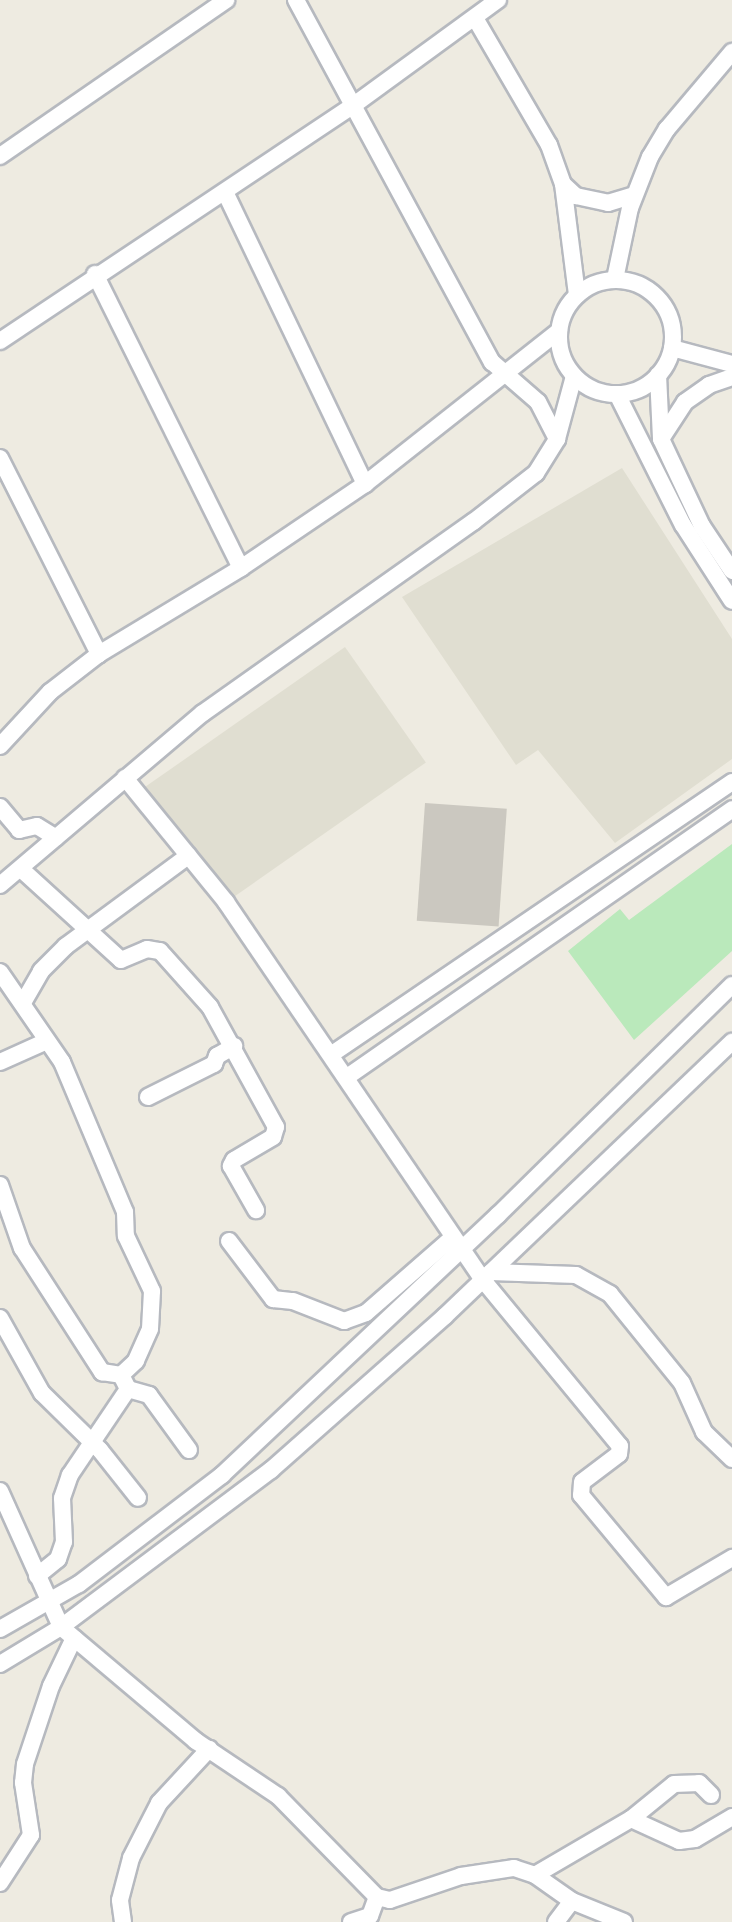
<!DOCTYPE html>
<style>
body{margin:0}
#map{position:relative;width:732px;height:1922px;overflow:hidden;background:#eeebe1;font-family:Arial,sans-serif}
div>[style]{position:absolute}
.education>*{inset:0;background:#e0ded1;transform-origin:0 0}
.green>*{inset:0;background:#bae9bb}
.building>*{inset:0;background:#cbc8c0;transform-origin:0 0}
.roads{filter:drop-shadow(2px 0 #b6b9bf) drop-shadow(-2px 0 #b6b9bf) drop-shadow(0 2px #b6b9bf) drop-shadow(0 -2px #b6b9bf)}
.minor>*{height:16px;margin:-8px;padding:0 8px;transform-origin:8px;border-radius:8px;background:#fff}
.minor>.ring{margin:-8px;padding:0;box-sizing:content-box;background:none;border:16px solid #fff;border-radius:50%}
span{translate:-50% -50%;white-space:nowrap;text-align:center;line-height:1.15;-webkit-text-stroke:7px #fff;paint-order:stroke}
</style>
<div id="map">
<div class="education">
<div style="clip-path:polygon(622px 468px,732px 639px,732px 759px,615px 843px,538px 750px,516px 765px,402px 597px)"></div>
<div style="left:345px;top:647px;width:141px;height:246px;rotate:55deg"></div>
</div>
<div class="green">
<div style="clip-path:polygon(732px 844px,732px 951px,634px 1040px,568px 951px,620px 909px,629px 920px)"></div>
</div>
<div class="building">
<div style="left:425px;top:803px;width:82px;height:118px;rotate:4deg"></div>
</div>
<div class="roads">
<div class="minor">
<div style="left:296px;top:0;width:412px;rotate:61.6deg"></div>
<div style="left:492px;top:362px;width:61px;rotate:41deg"></div>
<div style="left:538px;top:402px;width:42px;rotate:62.8deg"></div>
<div style="left:475px;top:18px;width:147px;rotate:59.8deg"></div>
<div style="left:549px;top:145px;width:41px;rotate:70.3deg"></div>
<div style="left:563px;top:184px;width:112px;rotate:82.8deg"></div>
<div style="left:0;top:156px;width:275px;rotate:-34.6deg"></div>
<div style="left:563px;top:184px;width:18px;rotate:43deg"></div>
<div style="left:576px;top:196px;width:33px;rotate:12deg"></div>
<div style="left:608px;top:203px;width:27px;rotate:-17deg"></div>
<div style="left:225px;top:192px;width:324px;rotate:64.4deg"></div>
<div style="left:95px;top:274px;width:328px;rotate:63.6deg"></div>
<div style="left:615px;top:279px;width:73px;rotate:-78.1deg"></div>
<div style="left:630px;top:208px;width:55px;rotate:-68.6deg"></div>
<div style="left:650px;top:157px;width:33px;rotate:-59deg"></div>
<div style="left:667px;top:129px;width:101px;rotate:-49.8deg"></div>
<div class="ring" style="left:559px;top:280px;width:98px;height:98px"></div>
<div style="left:0;top:341px;width:422px;rotate:-33.7deg"></div>
<div style="left:351px;top:107px;width:182px;rotate:-36.1deg"></div>
<div style="left:672px;top:348px;width:62px;rotate:14.9deg"></div>
<div style="left:658px;top:375px;width:64px;rotate:87.3deg"></div>
<div style="left:661px;top:439px;width:96px;rotate:64.8deg"></div>
<div style="left:702px;top:526px;width:54px;rotate:56.3deg"></div>
<div style="left:617px;top:394px;width:147px;rotate:63.3deg"></div>
<div style="left:683px;top:525px;width:90px;rotate:57.2deg"></div>
<div style="left:661px;top:439px;width:44px;rotate:-57deg"></div>
<div style="left:685px;top:402px;width:29px;rotate:-35deg"></div>
<div style="left:709px;top:385px;width:24px;rotate:-19deg"></div>
<div style="left:0;top:458px;width:220px;rotate:63.2deg"></div>
<div style="left:0;top:746px;width:74px;rotate:-47.2deg"></div>
<div style="left:50px;top:692px;width:62px;rotate:-37.8deg"></div>
<div style="left:99px;top:654px;width:166px;rotate:-31.2deg"></div>
<div style="left:241px;top:568px;width:150px;rotate:-34.1deg"></div>
<div style="left:365px;top:484px;width:247px;rotate:-38.3deg"></div>
<div style="left:125px;top:778px;width:160px;rotate:50.8deg"></div>
<div style="left:226px;top:902px;width:457px;rotate:55.8deg"></div>
<div style="left:483px;top:1280px;width:215px;rotate:50.5deg"></div>
<div style="left:620px;top:1446px;width:8px;rotate:97deg"></div>
<div style="left:619px;top:1454px;width:46px;rotate:142.9deg"></div>
<div style="left:582px;top:1482px;width:13px;rotate:94deg"></div>
<div style="left:581px;top:1495px;width:133px;rotate:50.2deg"></div>
<div style="left:666px;top:1597px;width:77px;rotate:-30.6deg"></div>
<div style="left:0;top:807px;width:30px;rotate:50deg"></div>
<div style="left:19px;top:830px;width:18px;rotate:-13deg"></div>
<div style="left:37px;top:826px;width:22px;rotate:32deg"></div>
<div style="left:21px;top:869px;width:135px;rotate:42.3deg"></div>
<div style="left:121px;top:960px;width:28px;rotate:-23deg"></div>
<div style="left:147px;top:949px;width:13px;rotate:9deg"></div>
<div style="left:160px;top:951px;width:75px;rotate:48.2deg"></div>
<div style="left:210px;top:1007px;width:137px;rotate:61.2deg"></div>
<div style="left:276px;top:1127px;width:10px;rotate:107deg"></div>
<div style="left:273px;top:1137px;width:45px;rotate:149.5deg"></div>
<div style="left:234px;top:1160px;width:7px;rotate:117deg"></div>
<div style="left:231px;top:1166px;width:51px;rotate:60.4deg"></div>
<div style="left:0;top:885px;width:266px;rotate:-40.3deg"></div>
<div style="left:203px;top:713px;width:331px;rotate:-35.3deg"></div>
<div style="left:473px;top:522px;width:80px;rotate:-37.9deg"></div>
<div style="left:536px;top:473px;width:40px;rotate:-58deg"></div>
<div style="left:557px;top:439px;width:65px;rotate:-74.9deg"></div>
<div style="left:0;top:972px;width:109px;rotate:55.4deg"></div>
<div style="left:62px;top:1062px;width:163px;rotate:67.2deg"></div>
<div style="left:125px;top:1212px;width:24px;rotate:88deg"></div>
<div style="left:126px;top:1236px;width:61px;rotate:64.7deg"></div>
<div style="left:152px;top:1291px;width:38px;rotate:93deg"></div>
<div style="left:150px;top:1329px;width:35px;rotate:114deg"></div>
<div style="left:136px;top:1361px;width:21px;rotate:137deg"></div>
<div style="left:24px;top:1001px;width:34px;rotate:-60deg"></div>
<div style="left:41px;top:971px;width:35px;rotate:-45deg"></div>
<div style="left:66px;top:946px;width:152px;rotate:-36.4deg"></div>
<div style="left:332px;top:1054px;width:484px;rotate:-34.2deg"></div>
<div style="left:0;top:1062px;width:51px;rotate:-24.1deg"></div>
<div style="left:347px;top:1077px;width:469px;rotate:-34.8deg"></div>
<div style="left:148px;top:1097px;width:74px;rotate:-26.6deg"></div>
<div style="left:214px;top:1064px;width:9px;rotate:-69deg"></div>
<div style="left:217px;top:1056px;width:20px;rotate:-30deg"></div>
<div style="left:0;top:1185px;width:67px;rotate:70.8deg"></div>
<div style="left:22px;top:1248px;width:148px;rotate:57.2deg"></div>
<div style="left:102px;top:1372px;width:19px;rotate:9deg"></div>
<div style="left:121px;top:1375px;width:16px;rotate:63deg"></div>
<div style="left:128px;top:1389px;width:22px;rotate:16deg"></div>
<div style="left:149px;top:1395px;width:68px;rotate:54deg"></div>
<div style="left:229px;top:1241px;width:73px;rotate:52.8deg"></div>
<div style="left:273px;top:1299px;width:20px;rotate:6deg"></div>
<div style="left:293px;top:1301px;width:55px;rotate:21.4deg"></div>
<div style="left:344px;top:1321px;width:23px;rotate:-20deg"></div>
<div style="left:366px;top:1313px;width:114px;rotate:-41.1deg"></div>
<div style="left:491px;top:1272px;width:85px;rotate:2deg"></div>
<div style="left:576px;top:1275px;width:39px;rotate:29deg"></div>
<div style="left:610px;top:1294px;width:114px;rotate:51deg"></div>
<div style="left:682px;top:1383px;width:54px;rotate:65.8deg"></div>
<div style="left:704px;top:1432px;width:39px;rotate:44deg"></div>
<div style="left:0;top:1318px;width:86px;rotate:60.8deg"></div>
<div style="left:42px;top:1393px;width:81px;rotate:44.5deg"></div>
<div style="left:100px;top:1450px;width:61px;rotate:51.6deg"></div>
<div style="left:0;top:1491px;width:149px;rotate:65.8deg"></div>
<div style="left:61px;top:1627px;width:177px;rotate:40.2deg"></div>
<div style="left:196px;top:1741px;width:99px;rotate:33.9deg"></div>
<div style="left:278px;top:1796px;width:141px;rotate:45.6deg"></div>
<div style="left:377px;top:1897px;width:13px;rotate:13deg"></div>
<div style="left:390px;top:1900px;width:75px;rotate:-18.7deg"></div>
<div style="left:461px;top:1876px;width:54px;rotate:-8.6deg"></div>
<div style="left:514px;top:1868px;width:22px;rotate:18deg"></div>
<div style="left:535px;top:1875px;width:45px;rotate:35.1deg"></div>
<div style="left:572px;top:1901px;width:56px;rotate:22deg"></div>
<div style="left:37px;top:1576px;width:27px;rotate:-39deg"></div>
<div style="left:58px;top:1559px;width:18px;rotate:-71deg"></div>
<div style="left:64px;top:1542px;width:44px;rotate:-92.6deg"></div>
<div style="left:62px;top:1498px;width:24px;rotate:-71deg"></div>
<div style="left:70px;top:1475px;width:104px;rotate:-56deg"></div>
<div style="left:0;top:1629px;width:91px;rotate:-29.7deg"></div>
<div style="left:79px;top:1584px;width:180px;rotate:-37.3deg"></div>
<div style="left:222px;top:1475px;width:379px;rotate:-43.3deg"></div>
<div style="left:498px;top:1215px;width:328px;rotate:-44.5deg"></div>
<div style="left:0;top:1664px;width:71px;rotate:-31.2deg"></div>
<div style="left:61px;top:1627px;width:262px;rotate:-36.8deg"></div>
<div style="left:271px;top:1470px;width:232px;rotate:-41.5deg"></div>
<div style="left:445px;top:1316px;width:397px;rotate:-43.7deg"></div>
<div style="left:631px;top:1819px;width:53px;rotate:24.6deg"></div>
<div style="left:679px;top:1841px;width:16px;rotate:-7deg"></div>
<div style="left:695px;top:1839px;width:43px;rotate:-30.7deg"></div>
<div style="left:535px;top:1875px;width:111px;rotate:-30.3deg"></div>
<div style="left:631px;top:1819px;width:55px;rotate:-39.1deg"></div>
<div style="left:674px;top:1784px;width:25px;rotate:-2deg"></div>
<div style="left:699px;top:1783px;width:17px;rotate:45deg"></div>
<div style="left:0;top:1883px;width:57px;rotate:-57.1deg"></div>
<div style="left:31px;top:1835px;width:53px;rotate:-98.7deg"></div>
<div style="left:23px;top:1783px;width:19px;rotate:-84deg"></div>
<div style="left:25px;top:1764px;width:82px;rotate:-71.6deg"></div>
<div style="left:51px;top:1686px;width:53px;rotate:-64.4deg"></div>
<div style="left:123px;top:1922px;width:22px;rotate:-98deg"></div>
<div style="left:120px;top:1900px;width:43px;rotate:-75.3deg"></div>
<div style="left:131px;top:1858px;width:62px;rotate:-63deg"></div>
<div style="left:159px;top:1803px;width:74px;rotate:-47.2deg"></div>
<div style="left:351px;top:1922px;width:20px;rotate:-18deg"></div>
<div style="left:370px;top:1916px;width:20px;rotate:-70deg"></div>
<div style="left:556px;top:1922px;width:26px;rotate:-53deg"></div>
</div>
</div>
</div>
